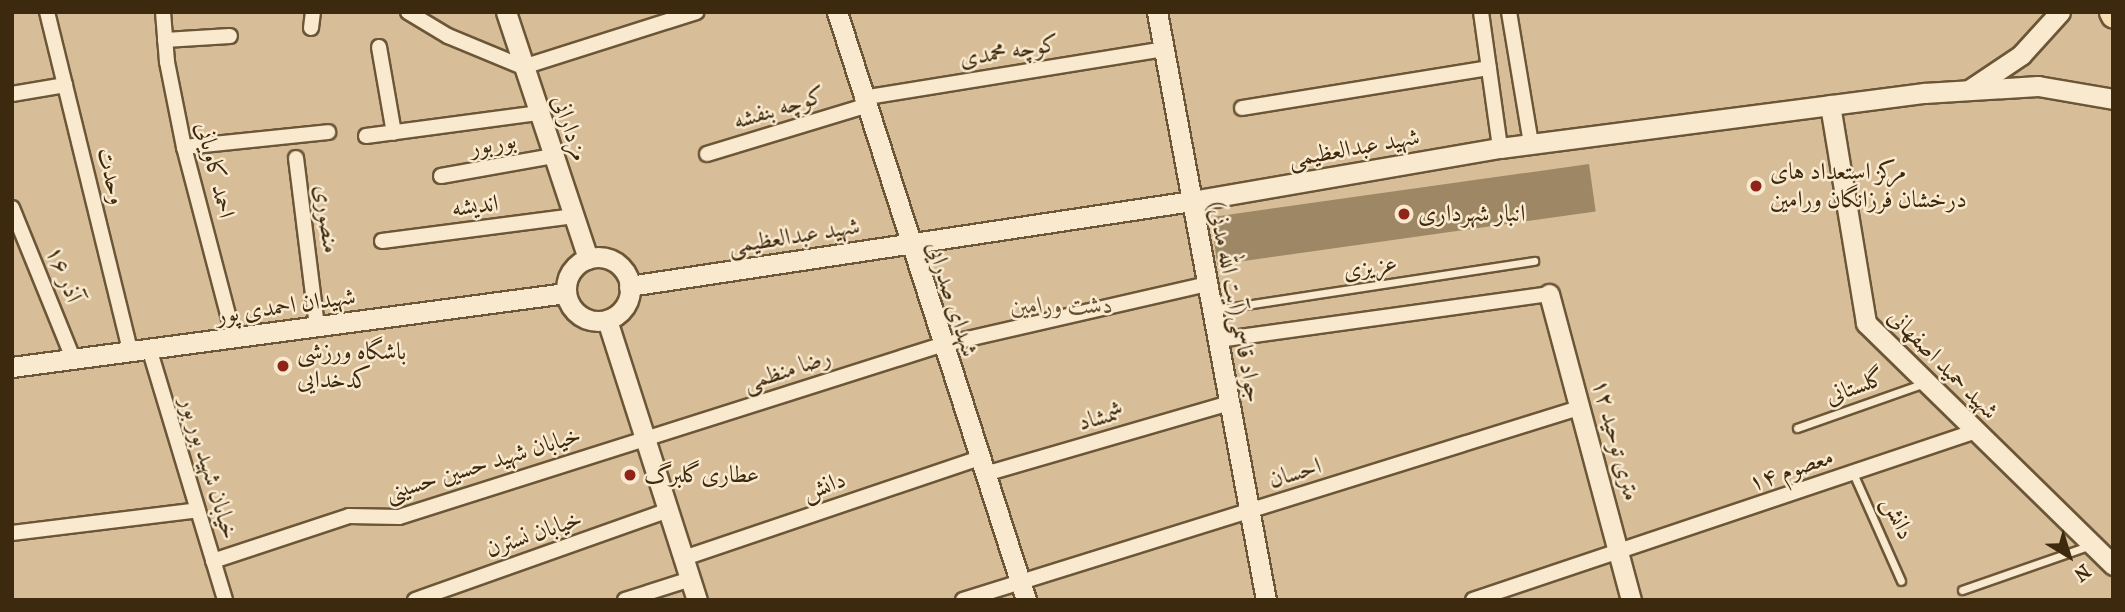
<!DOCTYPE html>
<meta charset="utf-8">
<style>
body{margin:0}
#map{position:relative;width:2125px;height:612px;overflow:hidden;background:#f6ddb4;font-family:"IM FELL French Canon",Amiri,serif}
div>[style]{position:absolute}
.green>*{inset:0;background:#d7be98;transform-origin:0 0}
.building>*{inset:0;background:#9d8764;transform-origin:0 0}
.roads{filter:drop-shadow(2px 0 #6b5637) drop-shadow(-2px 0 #6b5637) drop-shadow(0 2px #6b5637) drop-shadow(0 -2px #6b5637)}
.lane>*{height:7px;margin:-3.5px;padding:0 3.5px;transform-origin:3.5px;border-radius:3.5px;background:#f9e9ce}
.street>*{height:14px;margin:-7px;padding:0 7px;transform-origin:7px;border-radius:7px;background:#f9e9ce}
.secondary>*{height:19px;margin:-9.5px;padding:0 9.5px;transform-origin:9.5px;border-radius:9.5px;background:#f9e9ce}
.secondary>.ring{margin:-9.5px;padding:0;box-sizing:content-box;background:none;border:19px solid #f9e9ce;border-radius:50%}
.primary>*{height:23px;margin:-11.5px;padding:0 11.5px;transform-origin:11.5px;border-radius:11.5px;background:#f6ddb4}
.dots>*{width:19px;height:19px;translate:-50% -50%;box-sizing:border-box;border:4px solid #f9e9ce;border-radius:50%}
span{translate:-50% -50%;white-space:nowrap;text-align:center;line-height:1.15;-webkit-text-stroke:5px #f9e9ce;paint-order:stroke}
.street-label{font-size:24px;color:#3d290d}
.poi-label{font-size:24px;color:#3d290d}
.left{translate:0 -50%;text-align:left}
.park-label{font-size:24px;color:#644e30;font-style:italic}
.frame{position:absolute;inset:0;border:14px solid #3d290d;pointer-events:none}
.north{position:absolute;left:2034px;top:521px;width:70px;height:70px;-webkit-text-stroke:5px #f9e9ce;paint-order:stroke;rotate:142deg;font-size:19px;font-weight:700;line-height:28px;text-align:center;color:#3d290d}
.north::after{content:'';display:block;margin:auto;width:24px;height:32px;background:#3d290d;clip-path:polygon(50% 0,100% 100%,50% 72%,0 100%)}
</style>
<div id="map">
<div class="green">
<div style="left:12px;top:12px;width:2101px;height:588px"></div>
</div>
<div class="building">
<div style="left:1589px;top:164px;width:48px;height:382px;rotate:82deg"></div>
</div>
<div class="roads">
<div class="lane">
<div style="left:1213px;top:310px;width:325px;rotate:-8.7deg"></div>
<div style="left:1797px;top:428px;width:136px;rotate:-19.4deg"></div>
<div style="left:1853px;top:473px;width:118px;rotate:66deg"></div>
<div style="left:1962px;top:590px;width:137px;rotate:-19.2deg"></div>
</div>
<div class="street">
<div style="left:47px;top:12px;width:349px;rotate:76.2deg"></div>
<div style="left:163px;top:12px;width:50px;rotate:85.4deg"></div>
<div style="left:167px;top:62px;width:87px;rotate:78.7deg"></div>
<div style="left:184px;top:147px;width:196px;rotate:75.3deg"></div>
<div style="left:408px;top:12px;width:47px;rotate:31deg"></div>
<div style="left:448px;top:36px;width:81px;rotate:22.5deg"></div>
<div style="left:523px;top:67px;width:182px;rotate:-17.6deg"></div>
<div style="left:1481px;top:12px;width:137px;rotate:82deg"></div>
<div style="left:1509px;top:12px;width:134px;rotate:80.5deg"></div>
<div style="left:311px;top:28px;width:16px;rotate:-83deg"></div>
<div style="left:165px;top:40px;width:65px;rotate:-3.5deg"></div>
<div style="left:379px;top:47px;width:87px;rotate:80.1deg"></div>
<div style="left:12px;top:94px;width:54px;rotate:-9.6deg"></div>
<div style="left:862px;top:98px;width:305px;rotate:-9.2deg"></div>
<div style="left:1242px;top:108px;width:250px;rotate:-9.2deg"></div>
<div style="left:366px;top:136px;width:175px;rotate:-7.6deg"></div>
<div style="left:184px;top:147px;width:145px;rotate:-5.9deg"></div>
<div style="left:707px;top:154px;width:165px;rotate:-16.9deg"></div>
<div style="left:296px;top:158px;width:169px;rotate:82.9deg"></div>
<div style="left:441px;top:176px;width:114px;rotate:-10.1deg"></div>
<div style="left:12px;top:208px;width:162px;rotate:67.9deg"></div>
<div style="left:382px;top:241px;width:194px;rotate:-7.4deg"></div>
<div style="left:1218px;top:340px;width:334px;rotate:-7.9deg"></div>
<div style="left:149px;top:348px;width:263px;rotate:73.2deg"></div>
<div style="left:985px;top:474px;width:254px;rotate:-16.2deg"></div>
<div style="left:12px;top:533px;width:187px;rotate:-7deg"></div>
<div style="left:684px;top:558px;width:311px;rotate:-18.7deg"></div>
<div style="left:213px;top:561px;width:143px;rotate:-18.3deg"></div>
<div style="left:349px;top:516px;width:50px;rotate:1.1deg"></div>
<div style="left:399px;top:517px;width:569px;rotate:-17.61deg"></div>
<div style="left:941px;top:345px;width:273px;rotate:-12.9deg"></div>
<div style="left:415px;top:600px;width:269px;rotate:-19.5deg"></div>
<div style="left:625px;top:600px;width:69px;rotate:-17.7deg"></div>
<div style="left:963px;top:600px;width:648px;rotate:-17.32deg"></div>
<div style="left:1473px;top:600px;width:531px;rotate:-18.57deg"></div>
</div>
<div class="secondary">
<div style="left:506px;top:12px;width:260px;rotate:71.6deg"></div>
<div style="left:837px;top:12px;width:618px;rotate:72.18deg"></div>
<div style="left:1157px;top:12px;width:598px;rotate:79.5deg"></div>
<div style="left:1969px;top:90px;width:63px;rotate:-33.9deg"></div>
<div style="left:2021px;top:55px;width:58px;rotate:-47.8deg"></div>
<div style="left:1830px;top:105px;width:221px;rotate:80.6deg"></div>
<div style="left:1866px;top:323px;width:346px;rotate:44.4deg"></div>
<div class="ring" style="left:566px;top:257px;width:45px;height:45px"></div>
<div style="left:629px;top:286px;width:569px;rotate:-8.59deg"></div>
<div style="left:1192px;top:201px;width:313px;rotate:-9.8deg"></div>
<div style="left:1500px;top:148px;width:428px;rotate:-7.4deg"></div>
<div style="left:1924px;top:93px;width:114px;rotate:-3.5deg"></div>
<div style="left:2038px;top:86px;width:76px;rotate:9.8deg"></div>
<div style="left:1549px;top:294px;width:317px;rotate:75deg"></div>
<div style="left:607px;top:320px;width:294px;rotate:72.2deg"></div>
<div style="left:12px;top:367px;width:559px;rotate:-7.61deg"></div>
</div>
<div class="primary">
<div style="left:2111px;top:12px;width:4px;rotate:63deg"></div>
</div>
</div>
<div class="dots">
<div style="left:1756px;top:186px;background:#8f2418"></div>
<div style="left:1404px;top:214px;background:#8f2418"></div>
<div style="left:283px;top:366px;background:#8f2418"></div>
<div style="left:630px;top:475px;background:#8f2418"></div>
</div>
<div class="street-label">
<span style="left:1009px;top:51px;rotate:-9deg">کوچه محمدی</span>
<span style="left:779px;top:108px;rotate:-17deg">کوچه بنفشه</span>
<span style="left:570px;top:128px;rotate:71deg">مزدارانی</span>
<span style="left:493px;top:144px;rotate:-10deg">بوربور</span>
<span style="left:1354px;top:148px;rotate:-10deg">شهید عبدالعظیمی</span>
<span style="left:215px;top:170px;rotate:76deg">احمد کاویانی</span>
<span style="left:111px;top:176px;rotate:76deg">وحدت</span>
<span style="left:475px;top:206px;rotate:-7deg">اندیشه</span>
<span style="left:327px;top:219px;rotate:83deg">منصوری</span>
<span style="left:794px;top:236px;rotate:-9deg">شهید عبدالعظیمی</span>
<span style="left:1370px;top:267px;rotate:-9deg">عزیزی</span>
<span style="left:64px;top:274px;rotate:68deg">۱۶ آذر</span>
<span style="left:952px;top:299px;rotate:72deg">شهدای صدرایی</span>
<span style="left:1235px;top:302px;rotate:79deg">جواد قاسمی(آیت الله مدنی)</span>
<span style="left:286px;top:306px;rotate:-8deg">شهیدان احمدی پور</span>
<span style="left:1943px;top:364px;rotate:45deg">شهید حمید اصفهانی</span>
<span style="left:787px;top:370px;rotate:-18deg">رضا منظمی</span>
<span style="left:1855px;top:387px;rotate:-20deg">گلستانی</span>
<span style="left:1101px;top:417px;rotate:-16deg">شمشاد</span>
<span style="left:1616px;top:440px;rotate:75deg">۱۲ متری توحید</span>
<span style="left:483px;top:464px;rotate:-17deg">خیابان شهید حسین حسینی</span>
<span style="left:209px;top:468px;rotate:73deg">خیابان شهید بور بور</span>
<span style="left:1791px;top:470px;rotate:-19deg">۱۴ معصوم</span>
<span style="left:1295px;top:473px;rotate:-17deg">احسان</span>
<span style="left:824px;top:486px;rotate:-19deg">دانش</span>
<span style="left:1898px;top:518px;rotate:66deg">دانش</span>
<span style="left:534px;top:534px;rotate:-19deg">خیابان نسترن</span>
</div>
<div class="poi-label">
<span class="left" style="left:1770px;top:186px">مرکز استعداد های<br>درخشان فرزانگان ورامین</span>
<span class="left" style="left:1418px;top:214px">انبار شهرداری</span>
<span class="left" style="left:297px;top:366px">باشگاه ورزشی<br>کدخدایی</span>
<span class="left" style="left:644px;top:475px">عطاری‌گلبرگ</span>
</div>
<div class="park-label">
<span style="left:1062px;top:306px">دشت ورامین</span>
</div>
<div class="frame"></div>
<div class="north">N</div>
</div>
